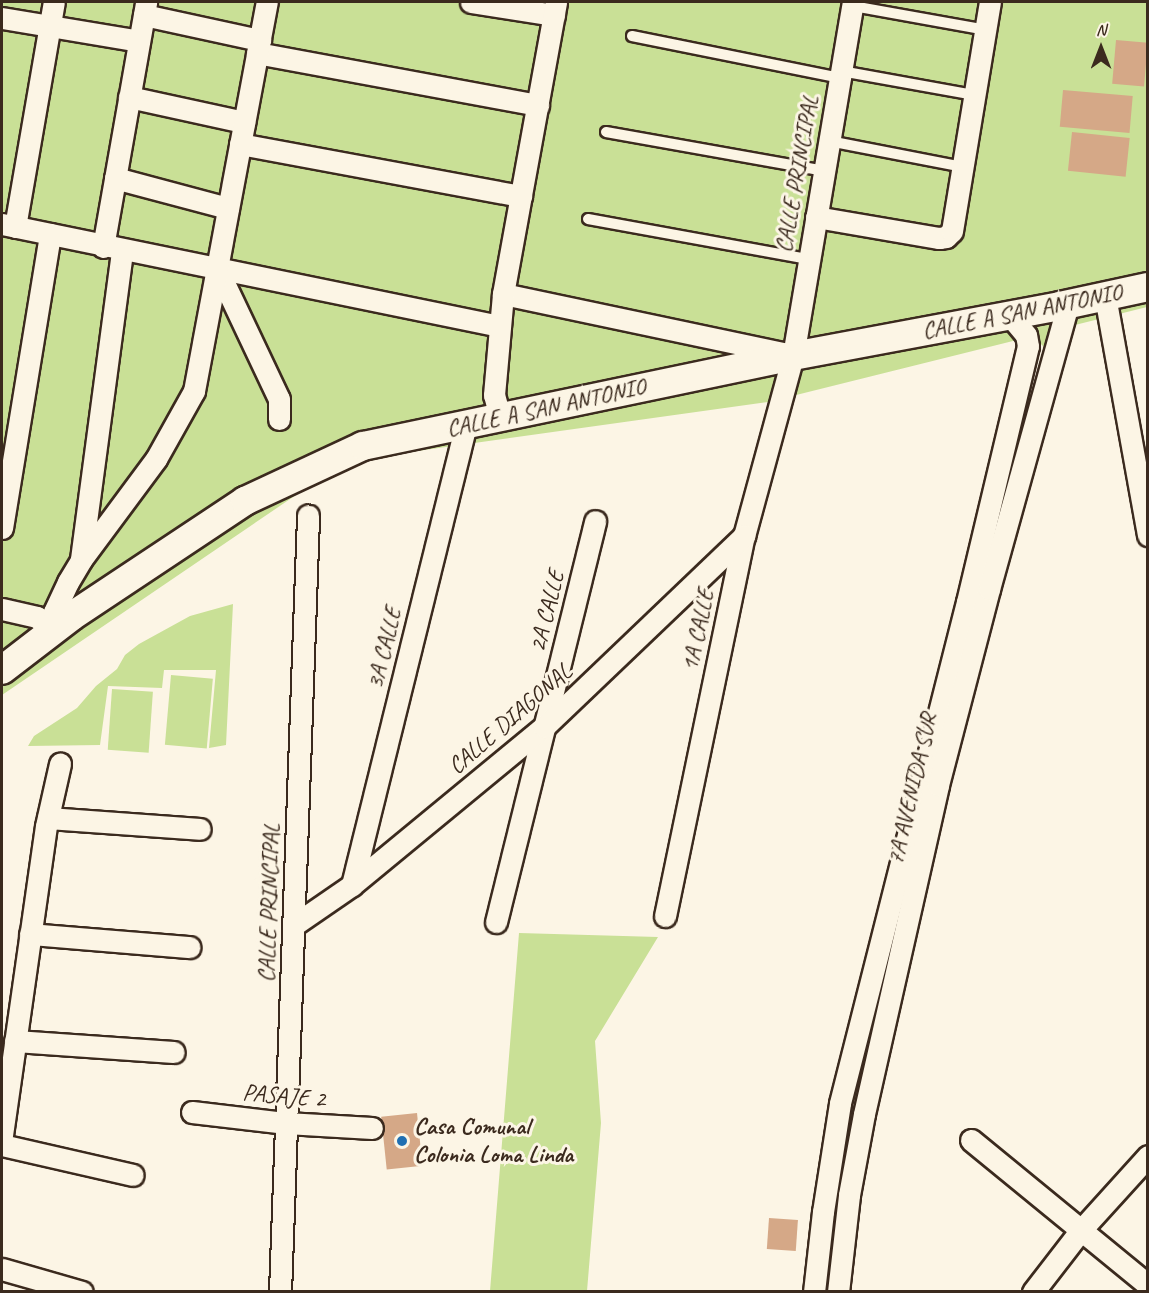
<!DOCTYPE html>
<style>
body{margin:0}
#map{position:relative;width:1149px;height:1293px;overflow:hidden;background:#fcf5e5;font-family:Caveat,sans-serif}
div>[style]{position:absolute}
.green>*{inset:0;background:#c9e096;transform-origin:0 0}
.building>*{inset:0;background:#d5a887;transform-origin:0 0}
.roads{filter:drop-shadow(2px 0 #3b2a1e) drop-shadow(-2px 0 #3b2a1e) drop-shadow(0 2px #3b2a1e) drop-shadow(0 -2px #3b2a1e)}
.lane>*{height:10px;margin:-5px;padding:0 5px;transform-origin:5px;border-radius:5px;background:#fcf5e5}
.street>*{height:21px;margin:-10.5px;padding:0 10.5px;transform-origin:10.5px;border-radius:10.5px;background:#fcf5e5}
.secondary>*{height:28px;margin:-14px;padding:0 14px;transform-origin:14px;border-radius:14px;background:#fcf5e5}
.dots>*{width:16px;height:16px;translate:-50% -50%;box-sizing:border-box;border:3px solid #fcf5e5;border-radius:50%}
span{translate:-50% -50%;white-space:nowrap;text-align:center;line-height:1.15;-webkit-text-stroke:6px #fcf5e5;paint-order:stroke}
.street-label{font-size:24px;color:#3b2a1e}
.poi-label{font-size:24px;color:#3b2a1e;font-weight:700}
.left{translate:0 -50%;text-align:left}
.frame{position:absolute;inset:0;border:3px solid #3b2a1e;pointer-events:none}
.north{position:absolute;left:1071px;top:18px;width:60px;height:60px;-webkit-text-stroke:4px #fcf5e5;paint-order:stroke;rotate:0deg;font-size:16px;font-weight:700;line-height:24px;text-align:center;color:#3b2a1e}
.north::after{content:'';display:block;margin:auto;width:21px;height:27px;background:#3b2a1e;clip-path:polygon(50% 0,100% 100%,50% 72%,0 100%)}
</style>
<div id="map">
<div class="green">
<div style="clip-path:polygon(2px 2px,1147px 2px,1147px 307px,1051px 331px,1044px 347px,1033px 336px,768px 402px,346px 461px,2px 695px)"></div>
<div style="clip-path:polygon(233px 604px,226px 745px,209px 748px,216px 670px,164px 670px,162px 688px,108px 686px,100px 745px,28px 746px,34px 736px,77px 708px,96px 686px,117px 669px,125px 655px,139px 644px,190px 616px)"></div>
<div style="left:171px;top:675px;width:42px;height:70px;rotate:5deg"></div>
<div style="left:112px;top:689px;width:41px;height:61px;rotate:4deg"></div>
<div style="clip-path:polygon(519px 933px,658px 937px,595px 1041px,601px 1123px,587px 1291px,490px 1291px)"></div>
</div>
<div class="building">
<div style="left:1116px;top:40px;width:32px;height:44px;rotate:5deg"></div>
<div style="left:1063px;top:90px;width:70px;height:37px;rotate:5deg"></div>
<div style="left:1072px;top:132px;width:58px;height:39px;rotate:6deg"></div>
<div style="left:417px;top:1113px;width:53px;height:36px;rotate:84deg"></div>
<div style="left:769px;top:1218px;width:29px;height:31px;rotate:4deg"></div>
</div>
<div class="roads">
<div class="lane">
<div style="left:853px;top:6px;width:135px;rotate:10.2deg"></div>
<div style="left:632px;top:36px;width:212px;rotate:11.4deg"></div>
<div style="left:841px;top:71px;width:136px;rotate:10.2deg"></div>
<div style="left:606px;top:132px;width:221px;rotate:10.1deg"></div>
<div style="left:829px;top:141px;width:136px;rotate:11deg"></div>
<div style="left:588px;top:219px;width:224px;rotate:10.3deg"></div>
</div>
<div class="street">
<div style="left:471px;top:2px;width:84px;rotate:8.9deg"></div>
<div style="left:144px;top:15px;width:119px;rotate:12.2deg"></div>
<div style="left:2px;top:18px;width:139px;rotate:9.5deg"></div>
<div style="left:257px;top:53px;width:286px;rotate:10.5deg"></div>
<div style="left:129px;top:97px;width:118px;rotate:12.3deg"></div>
<div style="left:240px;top:144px;width:286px;rotate:10.5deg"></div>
<div style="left:115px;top:178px;width:117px;rotate:14.9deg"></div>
<div style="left:816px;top:217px;width:125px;rotate:9.7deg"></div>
<div style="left:939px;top:238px;width:7px;rotate:-8deg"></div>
<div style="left:946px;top:237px;width:8px;rotate:-45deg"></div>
<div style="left:952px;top:231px;width:232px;rotate:-80.6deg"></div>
<div style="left:2px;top:224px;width:508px;rotate:11.58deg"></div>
<div style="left:15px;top:227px;width:228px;rotate:-80.2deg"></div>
<div style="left:103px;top:247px;width:249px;rotate:-80deg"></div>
<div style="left:217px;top:268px;width:145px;rotate:64.7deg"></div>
<div style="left:279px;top:399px;width:20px;rotate:90deg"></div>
<div style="left:503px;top:294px;width:290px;rotate:11.9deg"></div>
<div style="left:1105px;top:296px;width:243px;rotate:79.8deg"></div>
<div style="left:500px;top:417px;width:23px;rotate:-105deg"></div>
<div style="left:494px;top:395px;width:101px;rotate:-84.9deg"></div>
<div style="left:503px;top:294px;width:297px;rotate:-79.7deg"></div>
<div style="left:2px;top:528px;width:298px;rotate:-80.7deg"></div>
<div style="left:81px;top:559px;width:312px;rotate:-82.4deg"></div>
<div style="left:2px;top:609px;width:36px;rotate:13deg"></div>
<div style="left:37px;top:617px;width:21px;rotate:41deg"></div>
<div style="left:53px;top:631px;width:19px;rotate:-87deg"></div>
<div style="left:54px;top:612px;width:33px;rotate:-65deg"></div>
<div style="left:68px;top:582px;width:26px;rotate:-59deg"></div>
<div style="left:81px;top:560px;width:126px;rotate:-53.4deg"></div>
<div style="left:156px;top:459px;width:78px;rotate:-60.8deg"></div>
<div style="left:194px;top:391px;width:396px;rotate:-79.4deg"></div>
<div style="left:48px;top:818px;width:152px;rotate:4.1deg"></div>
<div style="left:352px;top:885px;width:475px;rotate:-76.1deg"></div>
<div style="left:665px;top:916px;width:388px;rotate:-78.3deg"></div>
<div style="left:744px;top:536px;width:187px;rotate:-74.8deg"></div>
<div style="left:793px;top:356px;width:359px;rotate:-80.4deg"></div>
<div style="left:496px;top:922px;width:413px;rotate:-76.1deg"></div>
<div style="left:294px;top:925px;width:70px;rotate:-34.6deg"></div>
<div style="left:352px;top:885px;width:249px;rotate:-39.5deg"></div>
<div style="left:544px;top:727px;width:277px;rotate:-43.7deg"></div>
<div style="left:30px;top:934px;width:160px;rotate:4.7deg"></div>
<div style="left:15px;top:1041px;width:159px;rotate:4deg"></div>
<div style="left:192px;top:1112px;width:95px;rotate:6.7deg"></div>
<div style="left:286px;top:1123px;width:86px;rotate:3.3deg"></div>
<div style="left:2px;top:1135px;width:312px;rotate:-81.9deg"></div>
<div style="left:46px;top:826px;width:64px;rotate:-77.3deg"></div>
<div style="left:971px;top:1140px;width:229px;rotate:39.3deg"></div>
<div style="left:2px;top:1145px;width:134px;rotate:12.9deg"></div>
<div style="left:2px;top:1269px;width:83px;rotate:16deg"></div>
<div style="left:280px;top:1292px;width:777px;rotate:-87.93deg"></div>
<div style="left:814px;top:1292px;width:81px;rotate:-83.6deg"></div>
<div style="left:823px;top:1212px;width:110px;rotate:-81.1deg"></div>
<div style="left:840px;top:1103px;width:517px;rotate:-75.78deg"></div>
<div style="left:967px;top:602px;width:263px;rotate:-76.6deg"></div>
<div style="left:1028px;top:346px;width:11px;rotate:-100deg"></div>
<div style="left:1026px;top:335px;width:26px;rotate:-130deg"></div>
<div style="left:838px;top:1292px;width:98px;rotate:-83.5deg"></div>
<div style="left:849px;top:1195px;width:82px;rotate:-79.5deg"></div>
<div style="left:864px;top:1114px;width:337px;rotate:-77.3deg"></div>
<div style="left:938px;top:785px;width:203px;rotate:-75.4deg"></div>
<div style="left:989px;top:589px;width:296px;rotate:-74.5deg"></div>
<div style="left:1033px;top:1292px;width:78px;rotate:-52.3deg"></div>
<div style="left:1081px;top:1230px;width:100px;rotate:-47.8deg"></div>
</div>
<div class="secondary">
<div style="left:2px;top:670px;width:88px;rotate:-37.6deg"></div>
<div style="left:72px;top:616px;width:208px;rotate:-33.6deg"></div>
<div style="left:245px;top:501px;width:130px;rotate:-25deg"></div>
<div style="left:363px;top:446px;width:439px;rotate:-11.8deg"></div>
<div style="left:793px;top:356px;width:272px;rotate:-10.6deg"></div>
<div style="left:1060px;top:306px;width:90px;rotate:-12.2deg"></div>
</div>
</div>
<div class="dots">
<div style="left:402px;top:1141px;background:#1f6fb2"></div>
</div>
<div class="street-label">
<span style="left:797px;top:174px;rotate:-80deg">CALLE PRINCIPAL</span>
<span style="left:1022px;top:312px;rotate:-11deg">CALLE A SAN ANTONIO</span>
<span style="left:546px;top:408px;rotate:-12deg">CALLE A SAN ANTONIO</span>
<span style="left:547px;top:611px;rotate:-76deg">2A CALLE</span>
<span style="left:698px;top:630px;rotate:-78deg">1A CALLE</span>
<span style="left:384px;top:648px;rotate:-76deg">3A CALLE</span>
<span style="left:510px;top:719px;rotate:-41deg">CALLE DIAGONAL</span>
<span style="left:912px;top:789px;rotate:-77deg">7A AVENIDA SUR</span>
<span style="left:269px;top:903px;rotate:-88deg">CALLE PRINCIPAL</span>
<span style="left:284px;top:1096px;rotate:5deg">PASAJE 2</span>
</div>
<div class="poi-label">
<span class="left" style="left:414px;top:1141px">Casa Comunal<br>Colonia Loma Linda</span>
</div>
<div class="frame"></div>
<div class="north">N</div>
</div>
